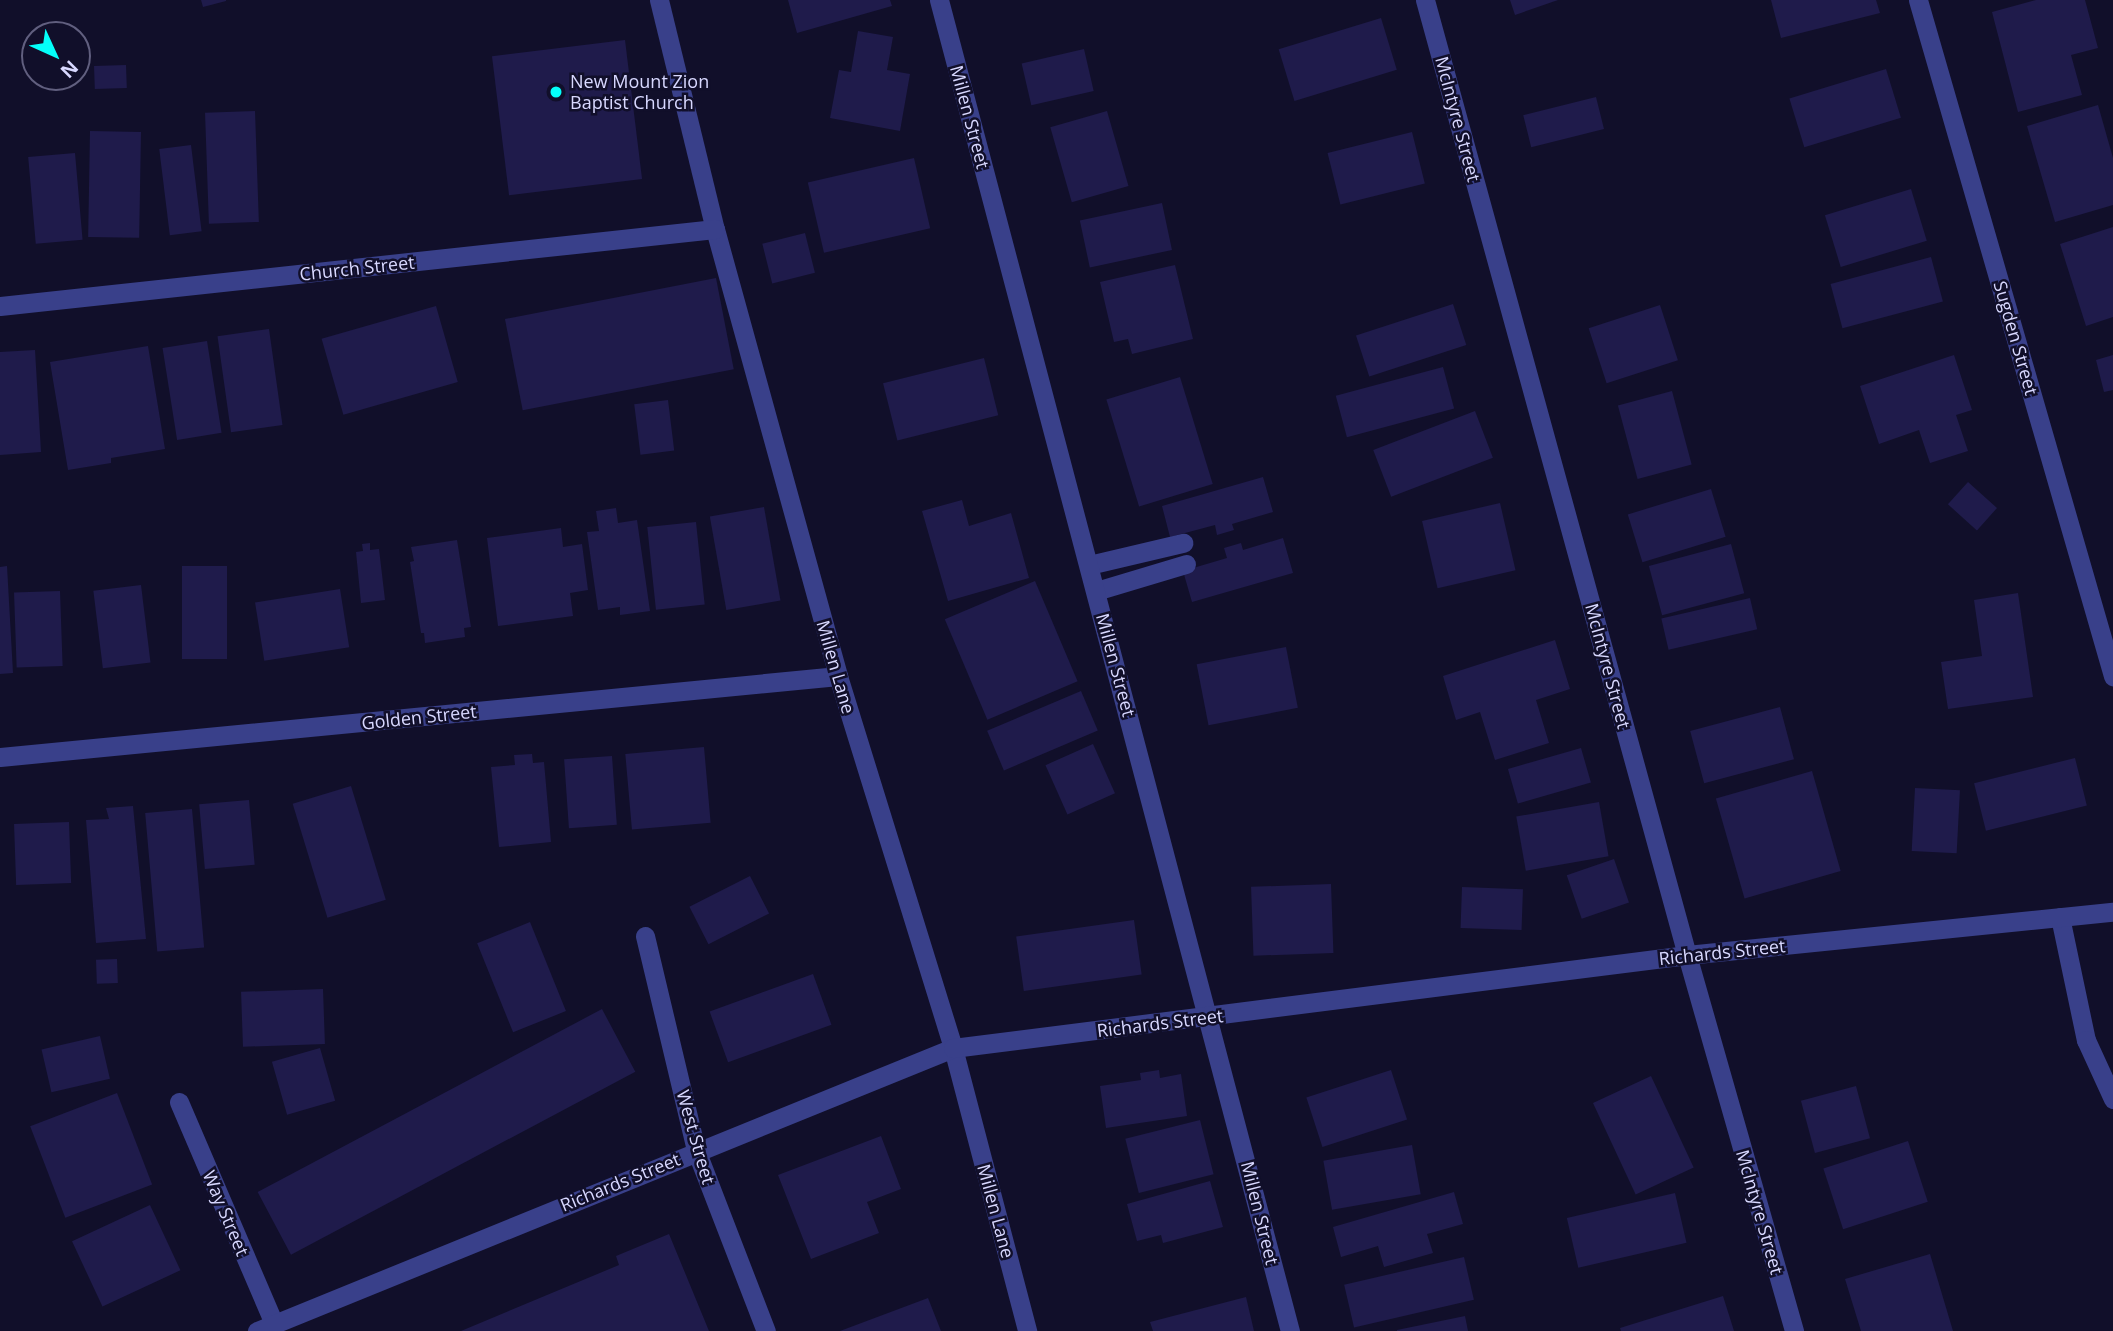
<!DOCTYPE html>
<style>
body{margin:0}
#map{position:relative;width:2113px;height:1331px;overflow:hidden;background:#110f2a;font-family:"Open Sans",sans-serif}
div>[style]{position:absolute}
.building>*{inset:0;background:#1f1b4b;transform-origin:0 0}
.service>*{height:19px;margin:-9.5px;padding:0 9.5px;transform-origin:9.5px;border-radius:9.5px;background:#39408a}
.minor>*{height:19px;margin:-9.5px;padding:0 9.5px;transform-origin:9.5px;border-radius:9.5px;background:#39408a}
.dots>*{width:19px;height:19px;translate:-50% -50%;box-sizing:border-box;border:4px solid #110f2a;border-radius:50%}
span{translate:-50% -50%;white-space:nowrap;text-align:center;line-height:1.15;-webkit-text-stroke:5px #110f2a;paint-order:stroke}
.poi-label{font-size:18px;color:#d8d8ff}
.left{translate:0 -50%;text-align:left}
.street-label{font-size:18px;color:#d8d8ff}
.north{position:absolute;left:21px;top:21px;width:70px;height:70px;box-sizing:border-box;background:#110f2a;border:2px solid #615f7f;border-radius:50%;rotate:135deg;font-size:19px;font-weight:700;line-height:28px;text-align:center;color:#d8d8ff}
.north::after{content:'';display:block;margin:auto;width:24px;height:32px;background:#04fffa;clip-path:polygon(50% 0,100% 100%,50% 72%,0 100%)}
</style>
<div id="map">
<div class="building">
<div style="clip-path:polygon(201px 0,226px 0,226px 1px,203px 7px)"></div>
<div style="clip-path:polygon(788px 0,890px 0,892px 6px,797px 33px)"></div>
<div style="clip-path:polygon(1510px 0,1558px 0,1515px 15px)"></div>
<div style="clip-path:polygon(1771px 0,1876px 0,1880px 13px,1781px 38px)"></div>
<div style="clip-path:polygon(2036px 0,2085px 0,2098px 48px,2071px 55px,2082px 95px,2018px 112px,1992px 12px)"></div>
<div style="left:1381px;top:18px;width:54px;height:107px;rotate:73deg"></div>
<div style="clip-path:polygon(858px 31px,893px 37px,887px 70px,910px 74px,900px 131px,830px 118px,839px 70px,851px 72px)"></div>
<div style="left:625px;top:40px;width:140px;height:134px;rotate:83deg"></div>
<div style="left:1084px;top:49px;width:43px;height:64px;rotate:77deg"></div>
<div style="left:126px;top:65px;width:23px;height:32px;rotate:88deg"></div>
<div style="left:1886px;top:69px;width:51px;height:101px;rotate:73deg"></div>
<div style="left:1596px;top:97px;width:33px;height:75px;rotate:76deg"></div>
<div style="clip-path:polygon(2098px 105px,2113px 158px,2113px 205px,2055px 222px,2027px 126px)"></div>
<div style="left:255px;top:111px;width:111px;height:50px;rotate:88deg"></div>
<div style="left:1107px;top:111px;width:78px;height:59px;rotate:74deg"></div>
<div style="left:90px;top:131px;width:51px;height:106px;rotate:1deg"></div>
<div style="left:1412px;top:132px;width:53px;height:87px;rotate:76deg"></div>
<div style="left:191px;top:145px;width:87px;height:32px;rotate:83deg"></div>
<div style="left:75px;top:153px;width:87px;height:47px;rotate:85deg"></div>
<div style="left:914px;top:158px;width:72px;height:109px;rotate:77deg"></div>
<div style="left:1911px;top:189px;width:54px;height:90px;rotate:73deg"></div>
<div style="left:1162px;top:203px;width:48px;height:84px;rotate:78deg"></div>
<div style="clip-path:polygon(2113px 227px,2113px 317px,2086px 326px,2060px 244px)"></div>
<div style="left:805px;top:233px;width:41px;height:44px;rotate:76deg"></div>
<div style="left:1931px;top:257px;width:46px;height:104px;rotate:75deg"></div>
<div style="clip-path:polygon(1175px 265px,1193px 339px,1132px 354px,1128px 339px,1114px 342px,1100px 282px)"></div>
<div style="left:716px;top:278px;width:93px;height:215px;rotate:79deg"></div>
<div style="left:1453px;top:304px;width:43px;height:102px;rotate:72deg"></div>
<div style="left:1660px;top:305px;width:58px;height:75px;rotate:72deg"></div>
<div style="left:436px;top:306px;width:79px;height:119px;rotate:74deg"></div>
<div style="left:269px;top:329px;width:97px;height:52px;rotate:82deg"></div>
<div style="left:207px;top:341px;width:93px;height:45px;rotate:81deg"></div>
<div style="clip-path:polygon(148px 346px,165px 449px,111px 458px,111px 463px,68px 470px,50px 362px)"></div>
<div style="clip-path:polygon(35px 350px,41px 452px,0 455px,0 352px)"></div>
<div style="clip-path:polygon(1954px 355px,1972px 410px,1956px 415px,1968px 451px,1930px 463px,1919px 430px,1879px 444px,1860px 386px)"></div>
<div style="clip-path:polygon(2113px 355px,2113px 390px,2104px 392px,2096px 360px)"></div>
<div style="left:984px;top:358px;width:59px;height:104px;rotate:76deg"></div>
<div style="left:1443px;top:367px;width:43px;height:111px;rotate:75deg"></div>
<div style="left:1180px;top:377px;width:112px;height:77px;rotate:73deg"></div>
<div style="left:1672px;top:391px;width:76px;height:56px;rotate:75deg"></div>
<div style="left:668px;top:400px;width:51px;height:34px;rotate:83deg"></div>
<div style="left:1475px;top:411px;width:50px;height:109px;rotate:69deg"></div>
<div style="clip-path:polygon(1263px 477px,1273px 512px,1232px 524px,1234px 530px,1217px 535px,1215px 525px,1170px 537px,1162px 506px)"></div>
<div style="left:1968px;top:482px;width:39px;height:30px;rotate:42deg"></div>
<div style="left:1711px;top:489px;width:50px;height:87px;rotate:73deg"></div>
<div style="clip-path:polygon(962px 500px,969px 526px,1011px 513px,1029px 578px,948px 601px,922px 511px)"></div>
<div style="left:1500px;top:503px;width:69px;height:80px;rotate:77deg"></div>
<div style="left:764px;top:507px;width:95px;height:55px;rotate:80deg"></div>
<div style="clip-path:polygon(616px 508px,618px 523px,637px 520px,650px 611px,620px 615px,620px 607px,598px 610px,587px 532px,599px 531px,596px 511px)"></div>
<div style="left:696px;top:522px;width:83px;height:49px;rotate:84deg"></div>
<div style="clip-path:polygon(561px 528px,563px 547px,582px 544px,588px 590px,570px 593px,573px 616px,498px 626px,487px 538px)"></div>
<div style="clip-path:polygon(1283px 538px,1293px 573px,1192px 602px,1183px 571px,1227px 558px,1224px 548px,1241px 543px,1243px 550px)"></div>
<div style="clip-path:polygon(457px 540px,471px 627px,464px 628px,465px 637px,425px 643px,424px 633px,421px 633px,410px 562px,414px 561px,411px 547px)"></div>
<div style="clip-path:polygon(370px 543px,370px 550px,379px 549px,385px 600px,361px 603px,356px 552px,363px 551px,362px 544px)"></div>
<div style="left:1731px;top:544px;width:51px;height:85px;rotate:75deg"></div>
<div style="clip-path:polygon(7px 566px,13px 673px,0 674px,0 567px)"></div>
<div style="left:182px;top:566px;width:45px;height:93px"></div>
<div style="left:1035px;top:581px;width:109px;height:98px;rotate:67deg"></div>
<div style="left:141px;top:585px;width:78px;height:48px;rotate:83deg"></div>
<div style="left:340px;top:589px;width:59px;height:86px;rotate:81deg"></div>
<div style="left:60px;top:591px;width:75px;height:46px;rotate:88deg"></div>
<div style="clip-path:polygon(2018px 593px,2033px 697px,1948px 709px,1941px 662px,1982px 656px,1974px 600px)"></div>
<div style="left:1750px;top:598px;width:32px;height:91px;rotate:77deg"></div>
<div style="clip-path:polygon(1555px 640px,1570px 689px,1536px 700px,1549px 743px,1495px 760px,1480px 712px,1456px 720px,1443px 676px)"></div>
<div style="left:1286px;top:647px;width:62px;height:91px;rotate:79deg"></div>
<div style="left:1081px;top:691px;width:43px;height:102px;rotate:67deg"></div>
<div style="left:1780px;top:707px;width:54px;height:93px;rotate:75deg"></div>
<div style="left:1093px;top:744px;width:54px;height:52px;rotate:66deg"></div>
<div style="left:704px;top:747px;width:76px;height:79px;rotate:85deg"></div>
<div style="left:1581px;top:748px;width:36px;height:76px;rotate:74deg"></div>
<div style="clip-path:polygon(532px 754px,533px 763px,544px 762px,551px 842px,499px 847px,491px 767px,515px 765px,514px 755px)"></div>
<div style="left:612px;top:756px;width:69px;height:48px;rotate:86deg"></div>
<div style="left:2075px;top:758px;width:49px;height:104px;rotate:76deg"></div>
<div style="left:1812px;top:771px;width:104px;height:100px;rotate:74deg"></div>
<div style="left:351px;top:786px;width:119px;height:61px;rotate:73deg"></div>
<div style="left:1915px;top:788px;width:45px;height:63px;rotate:3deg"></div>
<div style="left:249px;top:800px;width:65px;height:50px;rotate:85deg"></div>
<div style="left:1599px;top:802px;width:55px;height:84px;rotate:80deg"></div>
<div style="clip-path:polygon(133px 806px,146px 939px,96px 943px,86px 820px,109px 819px,106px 808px)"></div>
<div style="left:192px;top:809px;width:139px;height:47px;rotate:85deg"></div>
<div style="left:69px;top:822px;width:61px;height:55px;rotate:88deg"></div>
<div style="left:1614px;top:859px;width:46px;height:50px;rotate:71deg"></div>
<div style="left:750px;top:876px;width:42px;height:68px;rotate:63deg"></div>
<div style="left:1331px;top:884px;width:69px;height:80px;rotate:88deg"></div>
<div style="left:1462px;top:887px;width:61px;height:41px;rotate:2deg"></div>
<div style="left:1134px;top:920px;width:55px;height:119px;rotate:82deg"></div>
<div style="left:530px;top:922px;width:96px;height:57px;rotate:68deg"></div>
<div style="left:117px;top:959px;width:24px;height:21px;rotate:88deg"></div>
<div style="left:813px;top:974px;width:54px;height:110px;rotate:70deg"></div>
<div style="left:323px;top:989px;width:55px;height:82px;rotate:88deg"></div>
<div style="left:602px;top:1009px;width:71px;height:390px;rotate:62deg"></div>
<div style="left:100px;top:1036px;width:44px;height:60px;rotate:77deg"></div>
<div style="left:320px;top:1048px;width:55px;height:50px;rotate:74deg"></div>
<div style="clip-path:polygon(1159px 1070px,1160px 1078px,1181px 1074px,1187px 1116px,1106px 1128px,1100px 1086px,1141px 1080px,1140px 1073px)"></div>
<div style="left:1391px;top:1070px;width:52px;height:89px;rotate:72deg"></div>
<div style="left:1651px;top:1076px;width:101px;height:64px;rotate:65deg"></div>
<div style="left:1856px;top:1086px;width:54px;height:57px;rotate:75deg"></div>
<div style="left:117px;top:1093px;width:98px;height:93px;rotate:69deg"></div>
<div style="left:1200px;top:1120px;width:56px;height:77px;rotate:76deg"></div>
<div style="clip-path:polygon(881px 1136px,901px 1189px,867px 1202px,879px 1233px,811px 1259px,778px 1175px)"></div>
<div style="left:1908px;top:1141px;width:64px;height:89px;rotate:72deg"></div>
<div style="left:1412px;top:1145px;width:50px;height:90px;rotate:80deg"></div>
<div style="clip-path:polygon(1210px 1181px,1223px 1227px,1163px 1243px,1161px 1235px,1137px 1241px,1127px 1204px)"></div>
<div style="clip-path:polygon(1454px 1192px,1463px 1224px,1427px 1234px,1433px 1253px,1384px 1267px,1378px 1246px,1341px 1257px,1333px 1227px)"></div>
<div style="left:1675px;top:1193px;width:51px;height:111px;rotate:77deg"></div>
<div style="left:150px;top:1205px;width:72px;height:86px;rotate:65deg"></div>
<div style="clip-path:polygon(669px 1234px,709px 1331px,461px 1331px,619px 1265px,616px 1256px)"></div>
<div style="clip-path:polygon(1930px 1254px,1953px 1331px,1861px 1331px,1845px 1279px)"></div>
<div style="left:1464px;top:1257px;width:44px;height:123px;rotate:77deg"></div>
<div style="clip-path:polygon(1723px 1296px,1734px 1331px,1621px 1331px,1620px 1328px)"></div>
<div style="clip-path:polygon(1246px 1297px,1254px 1331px,1153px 1331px,1150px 1322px)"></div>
<div style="clip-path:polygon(928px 1298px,941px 1331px,840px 1331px)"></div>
<div style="clip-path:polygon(1465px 1316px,1468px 1331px,1397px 1331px,1397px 1330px)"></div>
</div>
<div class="service">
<div style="left:1089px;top:565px;width:97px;rotate:-13.2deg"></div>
<div style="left:1096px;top:591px;width:94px;rotate:-16.7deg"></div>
<div style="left:2060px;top:917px;width:126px;rotate:78.1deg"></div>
<div style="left:2086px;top:1040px;width:65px;rotate:65.4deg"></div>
</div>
<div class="minor">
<div style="left:659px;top:0;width:236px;rotate:76.3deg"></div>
<div style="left:715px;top:229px;width:464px;rotate:74.6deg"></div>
<div style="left:838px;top:676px;width:389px;rotate:72.8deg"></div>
<div style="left:953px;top:1048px;width:293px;rotate:75.3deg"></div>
<div style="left:939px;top:0;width:1377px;rotate:75.23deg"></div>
<div style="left:1425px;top:0;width:990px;rotate:74.66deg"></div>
<div style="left:1687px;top:955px;width:391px;rotate:74.1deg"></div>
<div style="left:1918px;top:0;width:704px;rotate:73.91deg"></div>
<div style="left:0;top:306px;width:719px;rotate:-6.15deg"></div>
<div style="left:0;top:757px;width:842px;rotate:-5.52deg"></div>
<div style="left:645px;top:936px;width:220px;rotate:76.6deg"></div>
<div style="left:696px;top:1150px;width:194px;rotate:68.9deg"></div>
<div style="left:179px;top:1102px;width:241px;rotate:66.8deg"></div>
<div style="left:257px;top:1331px;width:751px;rotate:-22.13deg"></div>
<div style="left:953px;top:1048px;width:740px;rotate:-7.22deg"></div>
<div style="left:1687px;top:955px;width:428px;rotate:-5.8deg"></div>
</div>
<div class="dots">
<div style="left:556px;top:92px;background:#04fffa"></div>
</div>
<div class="poi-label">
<span class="left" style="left:570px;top:92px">New Mount Zion<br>Baptist Church</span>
</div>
<div class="street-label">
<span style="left:970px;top:117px;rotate:75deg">Millen Street</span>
<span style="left:1458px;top:119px;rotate:75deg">McIntyre Street</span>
<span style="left:357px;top:268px;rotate:-6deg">Church Street</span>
<span style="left:2016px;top:338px;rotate:74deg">Sugden Street</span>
<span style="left:1116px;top:665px;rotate:75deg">Millen Street</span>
<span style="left:1608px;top:666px;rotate:75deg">McIntyre Street</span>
<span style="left:836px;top:667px;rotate:74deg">Millen Lane</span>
<span style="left:419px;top:717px;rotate:-6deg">Golden Street</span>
<span style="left:1722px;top:952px;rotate:-6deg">Richards Street</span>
<span style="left:1160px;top:1023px;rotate:-7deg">Richards Street</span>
<span style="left:696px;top:1137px;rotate:74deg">West Street</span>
<span style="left:620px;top:1182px;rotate:-22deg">Richards Street</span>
<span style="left:996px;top:1211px;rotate:75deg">Millen Lane</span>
<span style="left:1760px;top:1212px;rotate:74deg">McIntyre Street</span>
<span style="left:226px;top:1213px;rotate:67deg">Way Street</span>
<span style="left:1260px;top:1213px;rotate:76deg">Millen Street</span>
</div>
<div class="north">N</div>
</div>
